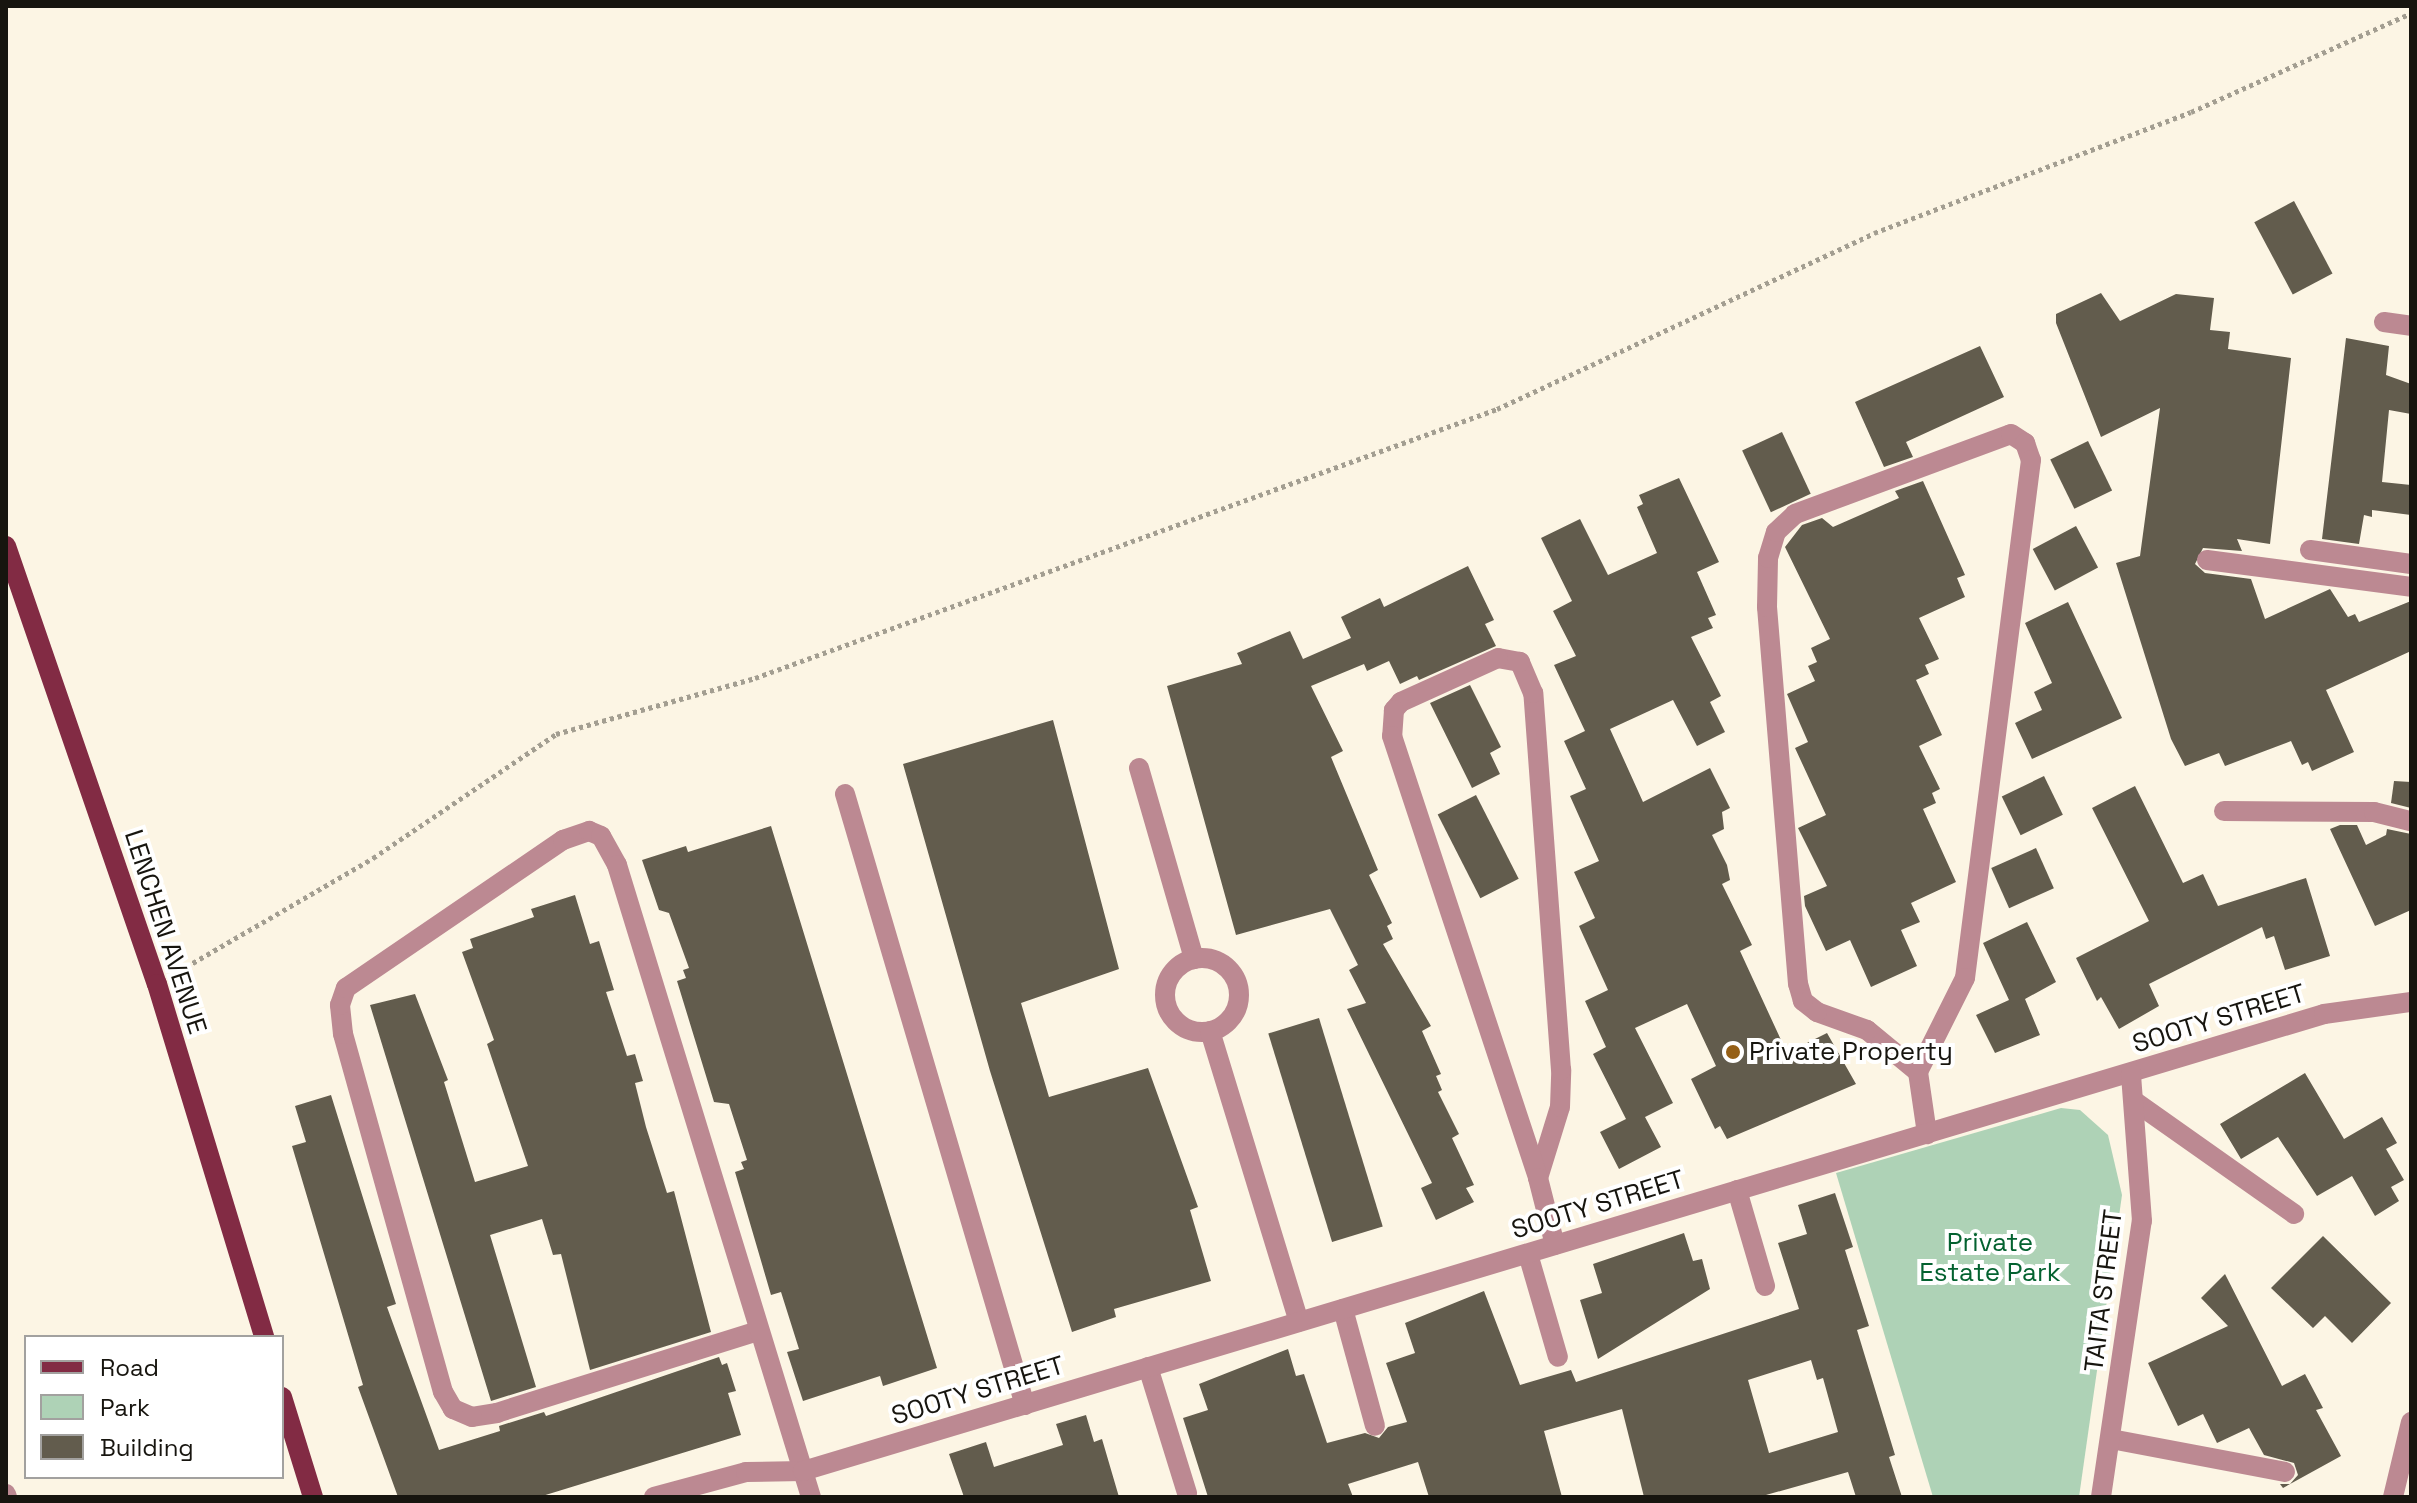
<!DOCTYPE html>
<style>
body{margin:0}
#map{position:relative;width:2417px;height:1503px;overflow:hidden;background:#fcf5e4;font-family:"Space Grotesk",sans-serif}
div>[style]{position:absolute}
.green>*{inset:0;background:#aed2b6}
.building>*{inset:0;background:#625c4d;transform-origin:0 0}
.path>*{height:5px;margin-top:-2.5px;transform-origin:0;background:repeating-linear-gradient(90deg,#a39e91 0 4px,transparent 0 8px)}
.minor>*{height:20px;margin:-10px;padding:0 10px;transform-origin:10px;border-radius:10px;background:#bc8992}
.minor>.ring{margin:-10px;padding:0;box-sizing:content-box;background:none;border:20px solid #bc8992;border-radius:50%}
.major>*{height:20px;margin:-10px;padding:0 10px;transform-origin:10px;border-radius:10px;background:#822b44}
.dots>*{width:22px;height:22px;translate:-50% -50%;box-sizing:border-box;border:4px solid #fff;border-radius:50%}
span{translate:-50% -50%;white-space:nowrap;text-align:center;line-height:1.15;-webkit-text-stroke:8px #fff;paint-order:stroke}
.street-label{font-size:26px;color:#17150f}
.poi-label{font-size:26px;color:#17150f}
.left{translate:0 -50%;text-align:left}
.park-label{font-size:26px;color:#046230}
.frame{position:absolute;inset:0;border:8px solid #17150f;pointer-events:none}
.legend{position:absolute;left:24px;top:1335px;width:260px;height:144px;box-sizing:border-box;background:#fff;border:2px solid #a2a19f;margin:0;padding:10px 14px;list-style:none;font-size:24px;color:#17150f}
.legend li{display:flex;align-items:center;gap:16px;height:40px}
.legend b{width:40px;border:2px solid #a2a19f}
</style>
<div id="map">
<div class="green">
<div style="clip-path:polygon(2061px 1108px,2080px 1110px,2108px 1135px,2122px 1195px,2079px 1497px,1933px 1497px,1836px 1173px)"></div>
</div>
<div class="building">
<div style="left:2294px;top:201px;width:82px;height:45px;rotate:62deg"></div>
<div style="clip-path:polygon(2101px 293px,2120px 321px,2176px 294px,2214px 298px,2210px 330px,2230px 332px,2228px 349px,2291px 358px,2270px 544px,2237px 539px,2242px 551px,2203px 548px,2195px 564px,2205px 573px,2251px 579px,2265px 619px,2330px 589px,2348px 617px,2355px 614px,2359px 622px,2411px 601px,2411px 651px,2326px 690px,2354px 752px,2312px 771px,2308px 762px,2302px 765px,2291px 741px,2225px 766px,2219px 753px,2185px 766px,2171px 739px,2116px 563px,2140px 556px,2160px 408px,2101px 437px,2056px 323px,2056px 314px)"></div>
<div style="clip-path:polygon(2346px 338px,2389px 346px,2386px 375px,2411px 384px,2411px 414px,2389px 410px,2382px 482px,2411px 485px,2411px 515px,2372px 510px,2372px 517px,2364px 515px,2359px 544px,2322px 539px)"></div>
<div style="clip-path:polygon(1980px 346px,2004px 397px,1906px 442px,1913px 457px,1884px 467px,1855px 402px)"></div>
<div style="left:1782px;top:432px;width:68px;height:44px;rotate:65deg"></div>
<div style="left:2088px;top:441px;width:55px;height:42px;rotate:64deg"></div>
<div style="clip-path:polygon(1679px 478px,1719px 562px,1697px 572px,1716px 615px,1708px 618px,1713px 628px,1691px 637px,1721px 696px,1710px 702px,1725px 732px,1697px 746px,1673px 700px,1610px 729px,1643px 802px,1710px 768px,1730px 808px,1722px 812px,1724px 829px,1712px 835px,1727px 865px,1730px 880px,1722px 884px,1752px 945px,1740px 951px,1787px 1053px,1827px 1033px,1856px 1084px,1727px 1139px,1720px 1126px,1715px 1129px,1691px 1079px,1716px 1066px,1687px 1004px,1635px 1028px,1673px 1103px,1645px 1117px,1661px 1147px,1619px 1169px,1600px 1132px,1626px 1119px,1593px 1054px,1606px 1047px,1585px 1001px,1608px 990px,1579px 926px,1595px 918px,1574px 872px,1599px 861px,1570px 796px,1586px 789px,1564px 741px,1585px 731px,1554px 665px,1576px 656px,1553px 611px,1572px 601px,1541px 538px,1580px 519px,1608px 575px,1657px 553px,1637px 507px,1643px 504px,1639px 495px)"></div>
<div style="clip-path:polygon(1923px 481px,1965px 575px,1957px 578px,1965px 597px,1919px 618px,1939px 659px,1925px 665px,1929px 674px,1916px 680px,1942px 735px,1919px 746px,1940px 789px,1932px 793px,1936px 803px,1923px 809px,1956px 882px,1911px 903px,1920px 922px,1901px 930px,1917px 966px,1871px 987px,1850px 940px,1826px 951px,1805px 906px,1804px 896px,1827px 886px,1798px 828px,1826px 815px,1795px 748px,1808px 742px,1787px 694px,1815px 681px,1808px 666px,1817px 662px,1811px 648px,1830px 639px,1785px 547px,1802px 525px,1822px 518px,1833px 527px,1899px 498px,1895px 491px)"></div>
<div style="left:2076px;top:526px;width:47px;height:49px;rotate:62deg"></div>
<div style="clip-path:polygon(1468px 566px,1494px 620px,1485px 624px,1496px 646px,1419px 680px,1417px 676px,1400px 684px,1389px 661px,1367px 671px,1364px 664px,1311px 686px,1343px 751px,1331px 757px,1378px 870px,1369px 875px,1392px 923px,1387px 926px,1393px 939px,1383px 944px,1431px 1026px,1422px 1031px,1441px 1074px,1436px 1076px,1442px 1090px,1438px 1092px,1459px 1134px,1452px 1138px,1474px 1185px,1466px 1188px,1474px 1202px,1436px 1220px,1421px 1188px,1432px 1183px,1347px 1009px,1366px 1003px,1349px 970px,1358px 965px,1330px 909px,1236px 935px,1167px 686px,1242px 664px,1237px 653px,1290px 631px,1303px 659px,1351px 638px,1341px 617px,1380px 598px,1384px 607px)"></div>
<div style="clip-path:polygon(2068px 602px,2122px 718px,2032px 759px,2015px 723px,2042px 710px,2034px 692px,2052px 683px,2025px 623px)"></div>
<div style="clip-path:polygon(1470px 685px,1501px 747px,1490px 753px,1500px 774px,1472px 788px,1430px 703px)"></div>
<div style="clip-path:polygon(1053px 720px,1119px 969px,1021px 1003px,1049px 1097px,1148px 1068px,1198px 1207px,1190px 1210px,1211px 1281px,1114px 1309px,1116px 1317px,1072px 1332px,990px 1071px,903px 764px)"></div>
<div style="left:2044px;top:776px;width:43px;height:47px;rotate:64deg"></div>
<div style="clip-path:polygon(2394px 781px,2411px 782px,2411px 808px,2391px 803px)"></div>
<div style="clip-path:polygon(2135px 786px,2183px 883px,2203px 874px,2218px 906px,2306px 878px,2330px 956px,2285px 970px,2274px 936px,2266px 939px,2262px 927px,2149px 984px,2159px 1006px,2119px 1029px,2101px 997px,2097px 1001px,2076px 958px,2149px 921px,2092px 808px)"></div>
<div style="left:1476px;top:795px;width:94px;height:43px;rotate:63deg"></div>
<div style="clip-path:polygon(2340px 825px,2357px 825px,2366px 845px,2386px 835px,2387px 829px,2411px 834px,2411px 910px,2375px 926px,2330px 829px)"></div>
<div style="clip-path:polygon(771px 826px,937px 1368px,883px 1386px,880px 1376px,803px 1401px,787px 1352px,799px 1349px,781px 1292px,771px 1295px,735px 1172px,744px 1169px,741px 1162px,747px 1160px,729px 1104px,714px 1102px,677px 981px,686px 978px,683px 970px,689px 968px,669px 913px,659px 910px,642px 860px,686px 846px,688px 852px)"></div>
<div style="left:2036px;top:848px;width:44px;height:49px;rotate:66deg"></div>
<div style="clip-path:polygon(575px 895px,590px 944px,599px 941px,614px 990px,606px 992px,627px 1056px,635px 1054px,643px 1081px,635px 1083px,646px 1127px,667px 1193px,674px 1191px,711px 1332px,590px 1370px,561px 1254px,553px 1255px,542px 1219px,490px 1235px,536px 1387px,491px 1401px,370px 1005px,415px 994px,448px 1080px,444px 1082px,475px 1182px,528px 1166px,487px 1044px,494px 1040px,462px 952px,473px 948px,470px 939px,534px 917px,531px 909px)"></div>
<div style="clip-path:polygon(2027px 922px,2056px 982px,2025px 999px,2040px 1035px,1995px 1053px,1976px 1015px,2009px 1000px,1983px 943px)"></div>
<div style="left:1319px;top:1018px;width:218px;height:53px;rotate:73deg"></div>
<div style="clip-path:polygon(2305px 1073px,2344px 1139px,2382px 1117px,2397px 1143px,2386px 1149px,2404px 1180px,2391px 1187px,2399px 1201px,2375px 1216px,2352px 1176px,2317px 1196px,2278px 1137px,2241px 1159px,2220px 1124px)"></div>
<div style="clip-path:polygon(331px 1095px,396px 1304px,387px 1307px,439px 1450px,500px 1431px,499px 1426px,544px 1412px,546px 1416px,719px 1357px,722px 1365px,727px 1363px,736px 1391px,728px 1393px,741px 1435px,539px 1497px,398px 1497px,358px 1387px,363px 1385px,292px 1146px,306px 1142px,295px 1106px)"></div>
<div style="clip-path:polygon(evenodd,1835px 1193px,1853px 1247px,1845px 1250px,1869px 1326px,1857px 1330px,1895px 1455px,1889px 1457px,1902px 1497px,1856px 1497px,1848px 1472px,1759px 1497px,1644px 1497px,1622px 1409px,1544px 1431px,1562px 1497px,1429px 1497px,1418px 1462px,1348px 1484px,1353px 1497px,1208px 1497px,1183px 1418px,1208px 1410px,1199px 1384px,1288px 1349px,1296px 1376px,1304px 1374px,1327px 1443px,1365px 1433px,1379px 1438px,1388px 1427px,1407px 1422px,1386px 1363px,1415px 1353px,1405px 1323px,1484px 1291px,1520px 1385px,1571px 1370px,1576px 1382px,1799px 1309px,1778px 1243px,1807px 1234px,1798px 1205px,1835px 1193px,1811px 1360px,1817px 1380px,1823px 1378px,1838px 1432px,1769px 1453px,1748px 1380px,1811px 1360px)"></div>
<div style="clip-path:polygon(1684px 1233px,1693px 1261px,1702px 1259px,1710px 1289px,1598px 1359px,1580px 1300px,1602px 1293px,1593px 1264px)"></div>
<div style="clip-path:polygon(2323px 1236px,2391px 1303px,2352px 1343px,2325px 1316px,2313px 1328px,2271px 1288px)"></div>
<div style="clip-path:polygon(2225px 1274px,2282px 1386px,2305px 1374px,2323px 1408px,2316px 1410px,2341px 1456px,2283px 1488px,2280px 1484px,2290px 1484px,2298px 1475px,2294px 1463px,2264px 1455px,2249px 1428px,2217px 1443px,2203px 1414px,2178px 1426px,2148px 1363px,2228px 1326px,2201px 1298px)"></div>
<div style="clip-path:polygon(1086px 1415px,1094px 1442px,1102px 1439px,1119px 1497px,964px 1497px,949px 1454px,986px 1442px,994px 1467px,1063px 1445px,1056px 1424px)"></div>
</div>
<div class="path">
<div style="left:179px;top:971px;width:225px;rotate:-30.2deg"></div>
<div style="left:373px;top:858px;width:221px;rotate:-34.1deg"></div>
<div style="left:556px;top:734px;width:207px;rotate:-15.7deg"></div>
<div style="left:755px;top:678px;width:789px;rotate:-19.93deg"></div>
<div style="left:1497px;top:409px;width:416px;rotate:-25deg"></div>
<div style="left:1874px;top:233px;width:339px;rotate:-20.9deg"></div>
<div style="left:2191px;top:112px;width:241px;rotate:-24.2deg"></div>
</div>
<div class="minor">
<div style="left:2384px;top:322px;width:27px;rotate:8deg"></div>
<div style="left:2310px;top:550px;width:102px;rotate:7.9deg"></div>
<div style="left:2207px;top:560px;width:206px;rotate:7.5deg"></div>
<div style="left:1139px;top:768px;width:199px;rotate:73.9deg"></div>
<div style="left:845px;top:794px;width:637px;rotate:73.59deg"></div>
<div style="left:2224px;top:811px;width:150px;rotate:0.4deg"></div>
<div style="left:2374px;top:812px;width:38px;rotate:14deg"></div>
<div class="ring" style="left:1165px;top:958px;width:54px;height:54px"></div>
<div style="left:1210px;top:1031px;width:304px;rotate:73deg"></div>
<div style="left:1918px;top:1072px;width:66px;rotate:-140.5deg"></div>
<div style="left:1867px;top:1030px;width:53px;rotate:-160.2deg"></div>
<div style="left:1817px;top:1012px;width:18px;rotate:-142deg"></div>
<div style="left:1803px;top:1001px;width:18px;rotate:-106deg"></div>
<div style="left:1798px;top:984px;width:378px;rotate:-94.7deg"></div>
<div style="left:1767px;top:607px;width:49px;rotate:-88.8deg"></div>
<div style="left:1768px;top:558px;width:27px;rotate:-73deg"></div>
<div style="left:1776px;top:532px;width:26px;rotate:-43deg"></div>
<div style="left:1795px;top:514px;width:230px;rotate:-20.3deg"></div>
<div style="left:2011px;top:434px;width:17px;rotate:33deg"></div>
<div style="left:2025px;top:443px;width:18px;rotate:71deg"></div>
<div style="left:2031px;top:460px;width:522px;rotate:97.26deg"></div>
<div style="left:1965px;top:978px;width:105px;rotate:116.6deg"></div>
<div style="left:1918px;top:1072px;width:63px;rotate:81.7deg"></div>
<div style="left:2134px;top:1101px;width:196px;rotate:35.2deg"></div>
<div style="left:1538px;top:1178px;width:74px;rotate:-72.8deg"></div>
<div style="left:1560px;top:1107px;width:37px;rotate:-88deg"></div>
<div style="left:1561px;top:1070px;width:378px;rotate:-94.2deg"></div>
<div style="left:1533px;top:693px;width:34px;rotate:-113deg"></div>
<div style="left:1520px;top:662px;width:22px;rotate:-170deg"></div>
<div style="left:1498px;top:658px;width:107px;rotate:155.6deg"></div>
<div style="left:1401px;top:702px;width:11px;rotate:131deg"></div>
<div style="left:1394px;top:710px;width:26px;rotate:94deg"></div>
<div style="left:1392px;top:736px;width:465px;rotate:71.7deg"></div>
<div style="left:1538px;top:1178px;width:69px;rotate:75.8deg"></div>
<div style="left:1737px;top:1190px;width:100px;rotate:73.7deg"></div>
<div style="left:1528px;top:1254px;width:107px;rotate:73.8deg"></div>
<div style="left:1343px;top:1309px;width:121px;rotate:74.7deg"></div>
<div style="left:758px;top:1331px;width:274px;rotate:162.6deg"></div>
<div style="left:497px;top:1413px;width:25px;rotate:171deg"></div>
<div style="left:472px;top:1417px;width:21px;rotate:-157deg"></div>
<div style="left:453px;top:1409px;width:20px;rotate:-120deg"></div>
<div style="left:443px;top:1392px;width:372px;rotate:-105.6deg"></div>
<div style="left:343px;top:1034px;width:29px;rotate:-96deg"></div>
<div style="left:340px;top:1005px;width:18px;rotate:-71deg"></div>
<div style="left:346px;top:988px;width:263px;rotate:-34.3deg"></div>
<div style="left:563px;top:840px;width:28px;rotate:-19deg"></div>
<div style="left:589px;top:831px;width:13px;rotate:23deg"></div>
<div style="left:601px;top:836px;width:33px;rotate:61deg"></div>
<div style="left:617px;top:865px;width:661px;rotate:72.94deg"></div>
<div style="left:1148px;top:1367px;width:132px;rotate:72.8deg"></div>
<div style="left:2111px;top:1439px;width:177px;rotate:10.7deg"></div>
<div style="left:6px;top:1494px;width:3px;rotate:72deg"></div>
<div style="left:654px;top:1497px;width:95px;rotate:-15.2deg"></div>
<div style="left:746px;top:1472px;width:57px;rotate:-1deg"></div>
<div style="left:803px;top:1471px;width:1588px;rotate:-16.72deg"></div>
<div style="left:2324px;top:1014px;width:88px;rotate:-7.9deg"></div>
<div style="left:2101px;top:1497px;width:279px;rotate:-81.6deg"></div>
<div style="left:2142px;top:1221px;width:148px;rotate:-94.3deg"></div>
<div style="left:2393px;top:1497px;width:77px;rotate:-76.5deg"></div>
</div>
<div class="major">
<div style="left:6px;top:546px;width:463px;rotate:71deg"></div>
<div style="left:157px;top:984px;width:369px;rotate:73.1deg"></div>
<div style="left:282px;top:1397px;width:105px;rotate:72.8deg"></div>
</div>
<div class="dots">
<div style="left:1733px;top:1052px;background:#955f16"></div>
</div>
<div class="street-label">
<span style="left:165px;top:932px;rotate:72deg">LENCHEN AVENUE</span>
<span style="left:2219px;top:1019px;rotate:-17deg">SOOTY STREET</span>
<span style="left:1598px;top:1205px;rotate:-17deg">SOOTY STREET</span>
<span style="left:2104px;top:1291px;rotate:-83deg">TAITA STREET</span>
<span style="left:978px;top:1391px;rotate:-17deg">SOOTY STREET</span>
</div>
<div class="poi-label">
<span class="left" style="left:1749px;top:1052px">Private Property</span>
</div>
<div class="park-label">
<span style="left:1990px;top:1258px">Private<br>Estate Park</span>
</div>
<div class="frame"></div>
<ul class="legend">
<li><b style="height:10px;background:#822b44"></b>Road</li>
<li><b style="height:22px;background:#aed2b6"></b>Park</li>
<li><b style="height:22px;background:#625c4d"></b>Building</li>
</ul>
</div>
